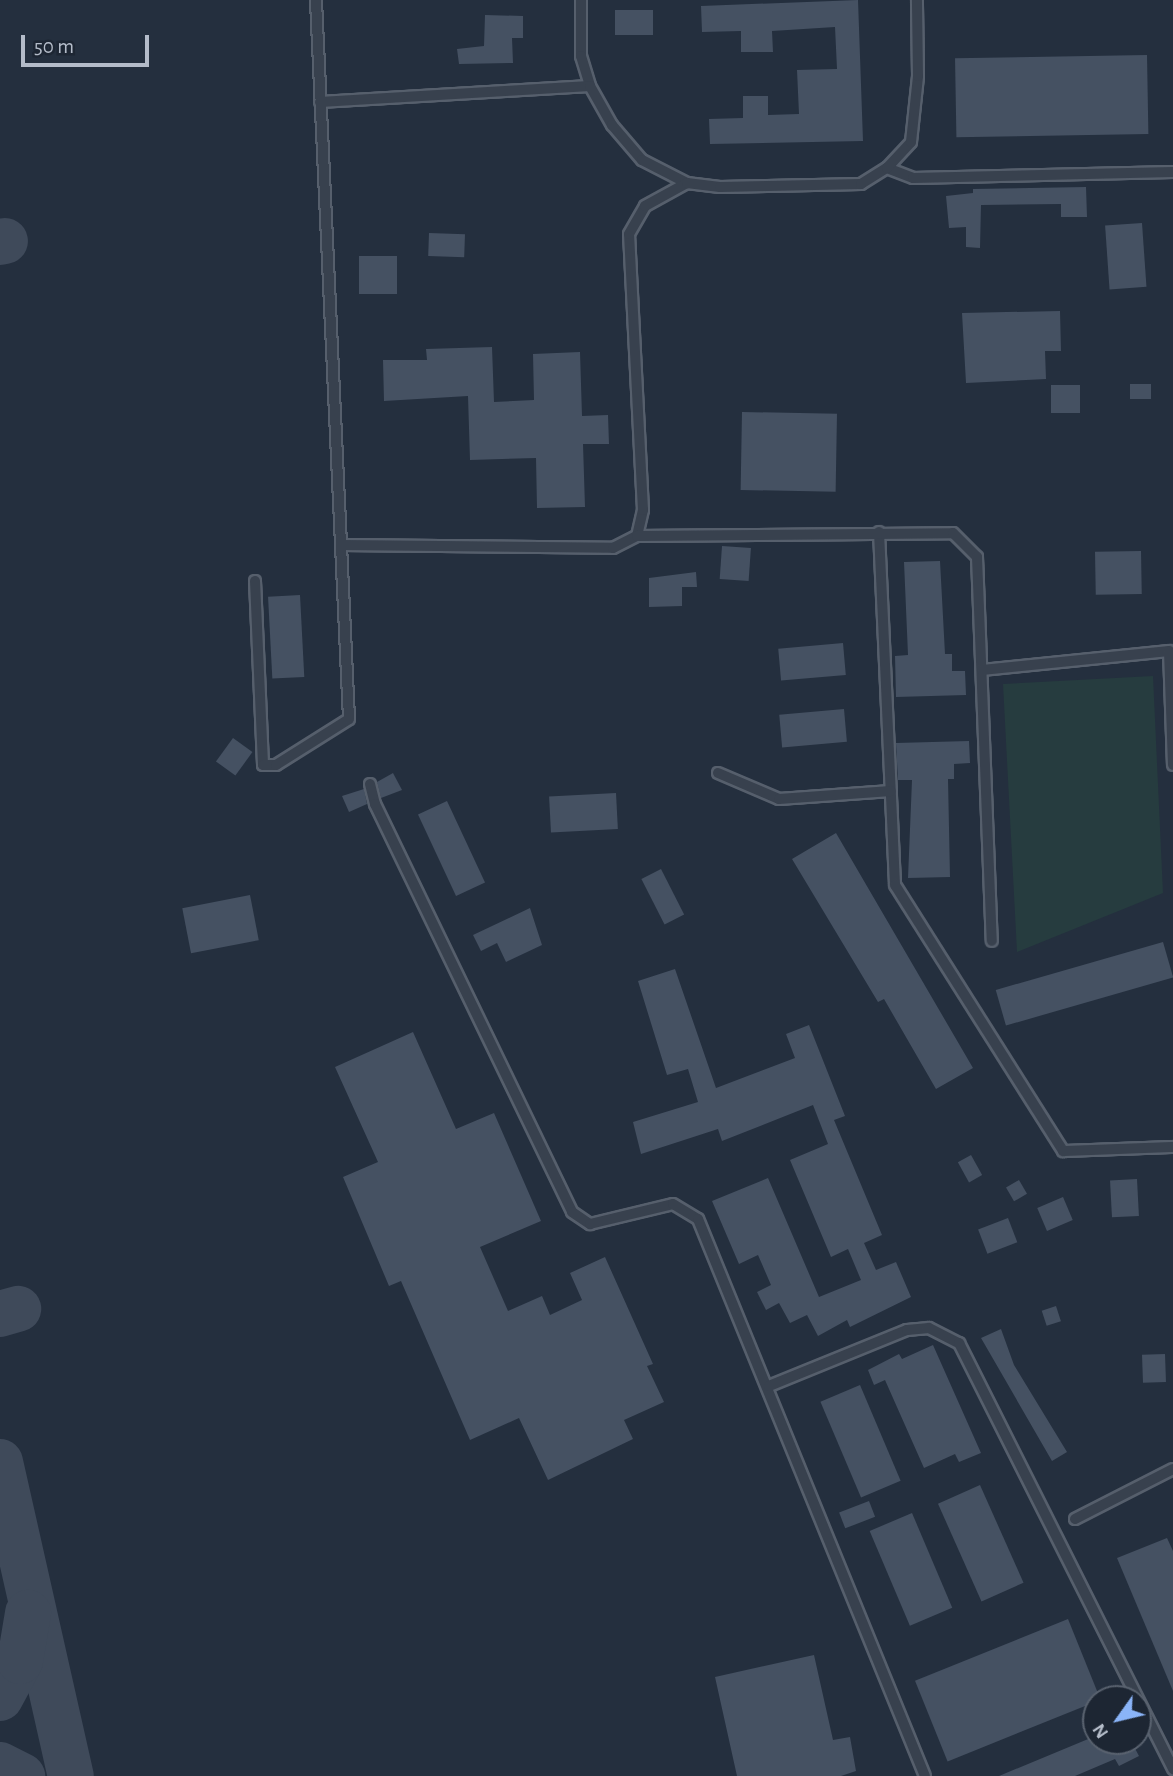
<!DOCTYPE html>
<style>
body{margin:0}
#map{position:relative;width:1173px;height:1776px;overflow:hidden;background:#242f3e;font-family:"Alegreya Sans",sans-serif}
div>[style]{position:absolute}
.green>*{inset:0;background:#263c3f}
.taxiway>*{height:46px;margin:-23px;padding:0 23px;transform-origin:23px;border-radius:23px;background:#3f4a5a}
.building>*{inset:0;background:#455162;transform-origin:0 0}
.roads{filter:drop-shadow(2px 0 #565f6c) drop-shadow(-2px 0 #565f6c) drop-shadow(0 2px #565f6c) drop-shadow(0 -2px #565f6c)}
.lane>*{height:10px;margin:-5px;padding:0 5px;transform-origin:5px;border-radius:5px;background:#38414e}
span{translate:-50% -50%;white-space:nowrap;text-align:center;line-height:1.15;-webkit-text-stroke:6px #1d2633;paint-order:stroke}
.north{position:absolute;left:1082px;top:1685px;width:70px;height:70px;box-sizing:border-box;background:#1d2633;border:2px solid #59626f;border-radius:50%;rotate:236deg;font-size:19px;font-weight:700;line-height:28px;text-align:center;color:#b4bcc9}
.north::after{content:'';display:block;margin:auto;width:24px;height:32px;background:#8ab4f8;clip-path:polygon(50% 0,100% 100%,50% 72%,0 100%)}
.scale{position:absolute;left:21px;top:35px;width:128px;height:32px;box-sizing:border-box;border:4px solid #b4bcc9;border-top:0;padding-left:9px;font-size:21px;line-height:24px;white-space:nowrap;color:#b4bcc9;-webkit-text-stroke:5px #1d2633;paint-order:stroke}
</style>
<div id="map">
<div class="green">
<div style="clip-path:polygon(1153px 676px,1163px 893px,1017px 952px,1003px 684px)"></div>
</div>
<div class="taxiway">
<div style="left:0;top:242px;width:5px;rotate:-11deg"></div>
<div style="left:0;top:1314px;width:19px;rotate:-16deg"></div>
<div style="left:0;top:1462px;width:322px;rotate:77.3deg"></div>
<div style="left:0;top:1698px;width:42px;rotate:-61.6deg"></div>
<div style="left:20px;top:1661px;width:49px;rotate:-80.5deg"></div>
<div style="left:0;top:1765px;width:25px;rotate:27deg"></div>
</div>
<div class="building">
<div style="clip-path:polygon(858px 0,863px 141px,710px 144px,709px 119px,743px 118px,743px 96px,768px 96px,768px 115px,799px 114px,797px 70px,837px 69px,835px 27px,772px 31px,773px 52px,741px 52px,741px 31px,702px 32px,701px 6px)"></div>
<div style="left:653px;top:10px;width:25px;height:38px;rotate:90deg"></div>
<div style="clip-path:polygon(485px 15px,523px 16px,523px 38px,512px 38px,513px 63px,459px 64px,457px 49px,484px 46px)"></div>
<div style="left:1147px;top:55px;width:79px;height:192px;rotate:89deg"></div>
<div style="clip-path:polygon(1086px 187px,1087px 217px,1061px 217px,1061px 204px,981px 205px,980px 248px,966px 247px,966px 227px,949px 228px,946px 196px,973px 193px,973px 189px)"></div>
<div style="left:1142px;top:223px;width:64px;height:37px;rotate:86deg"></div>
<div style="left:429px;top:233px;width:36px;height:23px;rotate:2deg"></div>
<div style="left:359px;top:256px;width:38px;height:38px"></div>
<div style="clip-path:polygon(1060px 311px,1061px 351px,1045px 351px,1046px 379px,966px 383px,962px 313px)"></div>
<div style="clip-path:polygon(492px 347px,494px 402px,534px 400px,533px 354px,580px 352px,582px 416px,608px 415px,609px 444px,583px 444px,585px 507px,537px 508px,536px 458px,470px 460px,468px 396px,384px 401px,383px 360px,427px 360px,426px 349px)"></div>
<div style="left:1130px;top:384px;width:21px;height:15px"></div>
<div style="left:1080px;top:385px;width:28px;height:29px;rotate:90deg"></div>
<div style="left:742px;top:412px;width:95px;height:78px;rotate:1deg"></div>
<div style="left:722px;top:546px;width:29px;height:33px;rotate:4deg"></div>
<div style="left:1141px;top:551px;width:43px;height:46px;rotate:89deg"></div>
<div style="clip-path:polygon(940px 561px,945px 654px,952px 654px,952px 671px,965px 671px,966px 695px,896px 697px,895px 656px,908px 655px,904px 562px)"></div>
<div style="clip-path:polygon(696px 572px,697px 587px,682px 587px,682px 606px,649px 607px,649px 578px)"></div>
<div style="left:300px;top:595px;width:82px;height:32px;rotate:87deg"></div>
<div style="left:843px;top:643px;width:32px;height:65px;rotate:85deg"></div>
<div style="left:844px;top:709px;width:33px;height:65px;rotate:85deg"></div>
<div style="left:233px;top:738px;width:24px;height:29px;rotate:36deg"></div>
<div style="clip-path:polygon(969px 741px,970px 763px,954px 764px,954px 779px,948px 779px,950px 877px,908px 878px,912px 780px,898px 780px,896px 743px)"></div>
<div style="clip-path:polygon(393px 773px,402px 790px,381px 798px,377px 782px)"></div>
<div style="clip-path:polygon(364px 789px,367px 804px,349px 812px,342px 796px)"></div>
<div style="left:616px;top:793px;width:36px;height:67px;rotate:87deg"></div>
<div style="left:447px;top:801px;width:90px;height:32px;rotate:65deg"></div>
<div style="clip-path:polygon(836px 833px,973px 1068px,936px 1089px,884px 999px,878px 1002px,792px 859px)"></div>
<div style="left:661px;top:869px;width:51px;height:22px;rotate:63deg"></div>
<div style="left:250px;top:895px;width:46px;height:69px;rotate:79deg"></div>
<div style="clip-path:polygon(530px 908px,542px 945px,506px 962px,497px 943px,481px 951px,473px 935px)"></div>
<div style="left:1163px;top:942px;width:37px;height:174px;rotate:74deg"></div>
<div style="clip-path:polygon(675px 969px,716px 1088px,795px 1058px,786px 1034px,809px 1025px,845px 1116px,834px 1120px,882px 1235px,864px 1243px,876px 1270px,896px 1262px,911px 1297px,850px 1327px,847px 1320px,818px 1336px,807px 1315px,790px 1323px,779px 1303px,766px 1310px,757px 1292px,771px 1285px,758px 1255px,739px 1264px,712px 1201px,768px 1178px,819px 1297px,861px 1280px,848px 1249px,831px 1257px,790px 1160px,828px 1144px,813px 1105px,722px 1141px,718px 1129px,641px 1154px,633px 1122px,698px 1102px,688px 1069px,667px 1075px,638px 981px)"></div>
<div style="clip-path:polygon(413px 1032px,456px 1129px,494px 1113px,541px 1221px,480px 1247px,508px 1311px,542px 1296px,550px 1315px,582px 1300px,570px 1273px,605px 1257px,653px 1364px,647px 1366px,664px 1402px,624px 1420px,633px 1439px,548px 1480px,519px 1418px,470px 1440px,401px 1281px,389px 1286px,343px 1177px,378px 1162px,335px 1067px)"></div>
<div style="left:971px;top:1155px;width:23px;height:15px;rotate:61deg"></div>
<div style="left:1137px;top:1179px;width:37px;height:27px;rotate:87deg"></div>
<div style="left:1019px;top:1180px;width:16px;height:15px;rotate:60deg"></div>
<div style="left:1063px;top:1197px;width:25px;height:28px;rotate:67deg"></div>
<div style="left:1008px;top:1218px;width:26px;height:32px;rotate:69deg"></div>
<div style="left:1056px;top:1306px;width:16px;height:15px;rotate:72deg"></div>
<div style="clip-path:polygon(1001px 1329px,1014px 1365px,1067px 1452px,1052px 1461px,981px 1338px)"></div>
<div style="clip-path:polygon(933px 1345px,981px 1453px,959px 1462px,955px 1454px,924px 1468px,885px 1380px,874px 1385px,868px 1370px,899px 1354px,902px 1359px)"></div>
<div style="left:1165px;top:1354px;width:28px;height:23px;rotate:88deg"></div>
<div style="left:860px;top:1385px;width:104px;height:43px;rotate:67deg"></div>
<div style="left:980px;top:1485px;width:107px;height:46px;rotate:66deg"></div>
<div style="left:869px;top:1501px;width:17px;height:32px;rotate:69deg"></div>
<div style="left:912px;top:1513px;width:103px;height:46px;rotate:67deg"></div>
<div style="clip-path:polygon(1167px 1538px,1173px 1551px,1173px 1691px,1117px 1558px)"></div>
<div style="left:1068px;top:1619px;width:87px;height:165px;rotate:68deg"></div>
<div style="clip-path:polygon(814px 1655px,833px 1740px,850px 1737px,856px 1771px,841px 1776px,737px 1776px,715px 1677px)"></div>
<div style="clip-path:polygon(1093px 1737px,1095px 1741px,1131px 1741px,1139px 1756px,1119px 1766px,1115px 1759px,1075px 1776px,999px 1776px)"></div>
</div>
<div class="roads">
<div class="lane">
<div style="left:581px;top:0;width:56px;rotate:90deg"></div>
<div style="left:581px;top:56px;width:31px;rotate:73deg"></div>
<div style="left:320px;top:102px;width:270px;rotate:-3.4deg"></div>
<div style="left:590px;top:86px;width:45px;rotate:60.6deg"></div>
<div style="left:612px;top:125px;width:46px;rotate:49.4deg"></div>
<div style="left:642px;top:160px;width:51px;rotate:27.1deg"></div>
<div style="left:887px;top:168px;width:28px;rotate:21deg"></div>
<div style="left:913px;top:178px;width:260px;rotate:-1.3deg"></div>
<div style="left:879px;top:532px;width:353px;rotate:87.4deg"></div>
<div style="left:895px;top:885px;width:315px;rotate:57.7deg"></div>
<div style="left:1063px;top:1151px;width:110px;rotate:-2.1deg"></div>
<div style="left:637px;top:536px;width:27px;rotate:-77deg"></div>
<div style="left:643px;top:510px;width:276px;rotate:-92.9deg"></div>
<div style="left:629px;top:234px;width:32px;rotate:-60deg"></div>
<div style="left:645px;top:206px;width:48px;rotate:-28.7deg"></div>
<div style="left:687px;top:183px;width:33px;rotate:7deg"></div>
<div style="left:720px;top:187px;width:141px;rotate:-1.2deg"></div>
<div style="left:861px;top:184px;width:31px;rotate:-32deg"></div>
<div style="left:887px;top:168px;width:35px;rotate:-47deg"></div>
<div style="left:911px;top:142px;width:66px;rotate:-83.9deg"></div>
<div style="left:918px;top:76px;width:76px;rotate:-90.8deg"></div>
<div style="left:341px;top:545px;width:272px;rotate:0.6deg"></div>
<div style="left:613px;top:548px;width:27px;rotate:-27deg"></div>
<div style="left:637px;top:536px;width:316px;rotate:-0.5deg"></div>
<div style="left:953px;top:533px;width:34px;rotate:45deg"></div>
<div style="left:977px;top:557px;width:384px;rotate:87.8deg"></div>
<div style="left:255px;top:581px;width:184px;rotate:87.5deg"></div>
<div style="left:263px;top:765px;width:13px"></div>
<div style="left:276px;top:765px;width:86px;rotate:-32.2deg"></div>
<div style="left:349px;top:719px;width:720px;rotate:-92.63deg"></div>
<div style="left:982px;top:670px;width:188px;rotate:-5.8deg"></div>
<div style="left:1169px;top:651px;width:114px;rotate:88deg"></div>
<div style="left:718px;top:773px;width:66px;rotate:23.1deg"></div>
<div style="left:779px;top:799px;width:112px;rotate:-4.1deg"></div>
<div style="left:370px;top:784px;width:21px;rotate:76deg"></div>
<div style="left:375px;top:804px;width:453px;rotate:64.2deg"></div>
<div style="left:572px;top:1212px;width:22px;rotate:34deg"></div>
<div style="left:590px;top:1224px;width:85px;rotate:-13.5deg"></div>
<div style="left:673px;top:1204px;width:29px;rotate:31deg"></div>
<div style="left:698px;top:1219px;width:601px;rotate:67.83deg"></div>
<div style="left:769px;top:1386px;width:149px;rotate:-22.1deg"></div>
<div style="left:907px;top:1330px;width:22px;rotate:-5deg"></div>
<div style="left:929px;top:1328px;width:34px;rotate:27deg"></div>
<div style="left:959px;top:1343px;width:477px;rotate:63.3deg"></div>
<div style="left:1075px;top:1519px;width:110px;rotate:-27deg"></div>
</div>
</div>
<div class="north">N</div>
<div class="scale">50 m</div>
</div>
